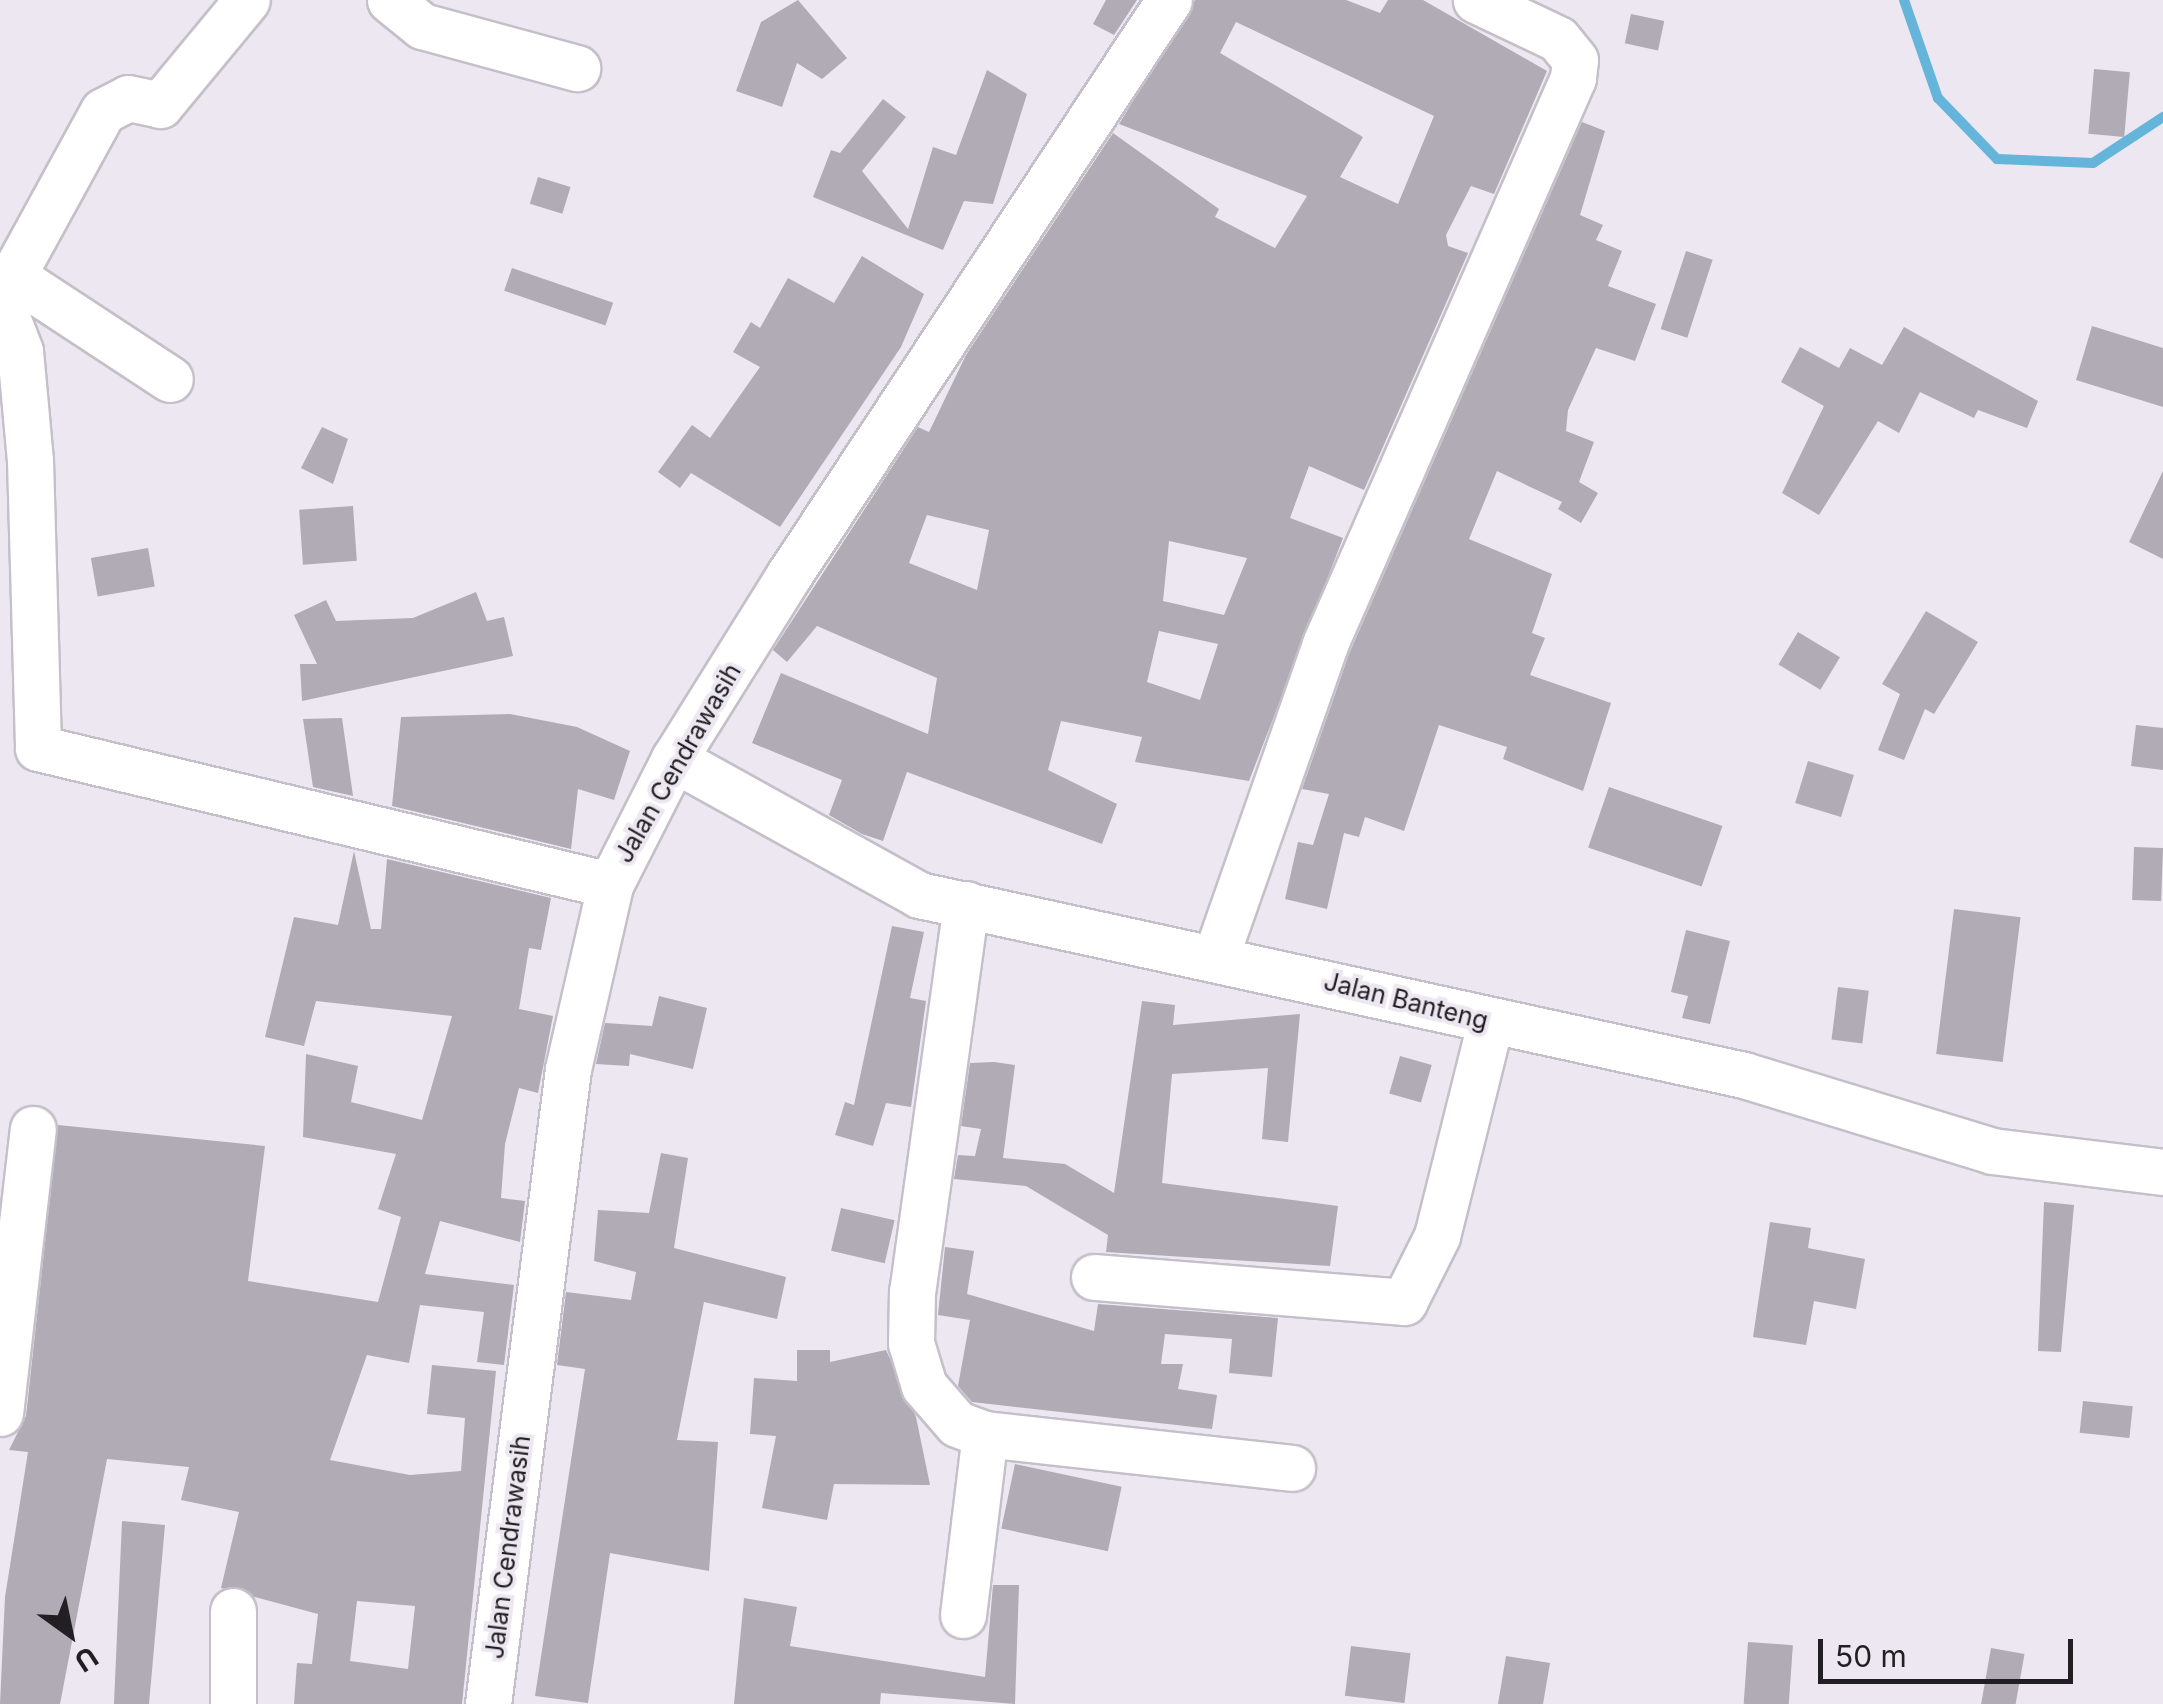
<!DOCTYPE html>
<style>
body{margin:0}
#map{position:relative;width:2163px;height:1704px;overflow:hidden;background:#ece7f0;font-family:Inter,sans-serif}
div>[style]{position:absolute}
.stream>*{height:10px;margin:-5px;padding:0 5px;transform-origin:5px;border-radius:5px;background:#65b5db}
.building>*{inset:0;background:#b0abb4;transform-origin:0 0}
.roads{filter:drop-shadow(2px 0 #c5bfc9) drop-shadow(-2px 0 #c5bfc9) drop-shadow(0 2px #c5bfc9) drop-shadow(0 -2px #c5bfc9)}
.minor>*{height:45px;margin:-22.5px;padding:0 22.5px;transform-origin:22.5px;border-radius:22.5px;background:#fff}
span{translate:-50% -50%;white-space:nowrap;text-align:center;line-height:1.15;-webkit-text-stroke:8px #ece7f0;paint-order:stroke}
.street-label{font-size:25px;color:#211f23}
.north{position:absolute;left:20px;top:1584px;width:100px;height:100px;-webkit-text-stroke:8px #ece7f0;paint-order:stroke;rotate:147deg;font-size:28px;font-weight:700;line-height:40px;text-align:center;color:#211f23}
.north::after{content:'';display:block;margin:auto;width:35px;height:45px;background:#211f23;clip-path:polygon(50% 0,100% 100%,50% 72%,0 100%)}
.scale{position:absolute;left:1818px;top:1639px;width:255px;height:45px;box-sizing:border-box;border:5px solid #211f23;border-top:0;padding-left:12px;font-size:30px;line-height:35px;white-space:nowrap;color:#211f23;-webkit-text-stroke:8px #ece7f0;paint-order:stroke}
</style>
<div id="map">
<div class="stream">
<div style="left:1904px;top:0;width:104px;rotate:70.9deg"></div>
<div style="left:1938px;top:98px;width:85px;rotate:46deg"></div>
<div style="left:1997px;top:159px;width:96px;rotate:2.4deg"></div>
<div style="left:2093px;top:163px;width:84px;rotate:-33.3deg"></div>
</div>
<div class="building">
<div style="clip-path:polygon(798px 0,847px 58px,822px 79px,797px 63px,782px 107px,736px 91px,761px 22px)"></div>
<div style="clip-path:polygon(1106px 0,1137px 0,1114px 35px,1093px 24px)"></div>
<div style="clip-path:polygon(evenodd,1195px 0,1346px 0,1380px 13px,1388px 0,1423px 0,1547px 71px,1494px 194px,1471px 186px,1446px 235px,1448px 246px,1468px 253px,1364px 490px,1309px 466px,1290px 518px,1343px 538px,1249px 781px,1135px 762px,1142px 737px,1061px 721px,1048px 770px,1117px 804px,1102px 844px,907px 772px,883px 841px,862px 834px,829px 815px,842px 780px,752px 743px,781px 673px,928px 734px,937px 678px,817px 626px,787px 662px,773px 650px,918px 427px,929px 432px,966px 355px,1113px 133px,1219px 209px,1215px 217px,1275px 248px,1307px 196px,1119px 124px,1195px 0,1236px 22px,1434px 116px,1398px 204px,1340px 177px,1363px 137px,1220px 53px,1236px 22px,1195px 0,927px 515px,989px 530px,977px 590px,909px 563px,927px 515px,1195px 0,1169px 541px,1247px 558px,1224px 615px,1163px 601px,1169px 541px,1195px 0,1159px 631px,1218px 644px,1200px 700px,1147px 682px,1159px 631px)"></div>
<div style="left:1631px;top:14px;width:34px;height:30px;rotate:12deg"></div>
<div style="left:2094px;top:69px;width:36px;height:65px;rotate:5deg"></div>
<div style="clip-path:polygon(987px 70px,1027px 94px,993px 204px,964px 201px,943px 250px,813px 197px,831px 150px,840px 153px,883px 99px,906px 117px,862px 171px,908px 229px,933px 147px,956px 155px)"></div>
<div style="clip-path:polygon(1582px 122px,1605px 131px,1580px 215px,1603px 225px,1596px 240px,1622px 251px,1608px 286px,1656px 304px,1635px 361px,1596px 348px,1568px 410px,1566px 431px,1594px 442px,1579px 482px,1598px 493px,1581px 523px,1558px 509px,1562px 502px,1497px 471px,1469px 539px,1552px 574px,1532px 633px,1545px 638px,1530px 675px,1611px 703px,1583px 791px,1503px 759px,1507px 747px,1439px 725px,1404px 831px,1365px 817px,1359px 837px,1344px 833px,1327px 909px,1285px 899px,1298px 842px,1313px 845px,1329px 794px,1302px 789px,1349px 654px)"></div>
<div style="left:538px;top:177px;width:34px;height:28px;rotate:17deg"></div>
<div style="left:1686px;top:251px;width:28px;height:82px;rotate:18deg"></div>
<div style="clip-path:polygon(862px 256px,924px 294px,901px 347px,780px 527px,691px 473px,680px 488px,658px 472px,692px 425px,710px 438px,760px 367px,733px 352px,751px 322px,760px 328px,788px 278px,834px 303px)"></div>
<div style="left:512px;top:268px;width:107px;height:24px;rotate:19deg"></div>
<div style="clip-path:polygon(2092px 326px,2163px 348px,2163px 407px,2076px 380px)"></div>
<div style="clip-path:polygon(1904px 327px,2038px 401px,2027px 428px,1978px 410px,1974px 418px,1920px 392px,1899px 433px,1878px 421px,1819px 515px,1782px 493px,1824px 406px,1781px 382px,1800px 347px,1839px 368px,1850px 348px,1882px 365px)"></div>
<div style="clip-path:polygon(322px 427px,348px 439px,333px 484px,301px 468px)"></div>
<div style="clip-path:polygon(2163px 471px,2163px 559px,2129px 542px)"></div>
<div style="left:353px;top:506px;width:55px;height:54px;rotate:86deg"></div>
<div style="left:148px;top:548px;width:39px;height:58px;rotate:80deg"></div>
<div style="clip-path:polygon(476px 592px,487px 621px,504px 617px,513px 656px,302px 701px,300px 664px,317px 664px,294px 615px,326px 600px,336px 621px,413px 618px)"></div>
<div style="clip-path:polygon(1926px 611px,1978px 642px,1934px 714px,1925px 709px,1904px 760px,1878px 750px,1900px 694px,1882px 684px)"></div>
<div style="left:1798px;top:632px;width:49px;height:38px;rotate:31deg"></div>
<div style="clip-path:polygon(510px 714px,577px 727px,630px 751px,614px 800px,578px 789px,571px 849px,392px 806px,401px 717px)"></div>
<div style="clip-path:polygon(342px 718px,353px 796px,313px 787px,303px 719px)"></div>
<div style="clip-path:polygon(2136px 725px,2163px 728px,2163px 770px,2131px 766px)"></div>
<div style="left:1808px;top:761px;width:48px;height:44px;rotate:17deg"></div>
<div style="left:1609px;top:787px;width:120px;height:64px;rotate:19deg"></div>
<div style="left:2134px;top:847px;width:29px;height:53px;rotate:2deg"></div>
<div style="clip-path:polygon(evenodd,354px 851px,371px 929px,381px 929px,387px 859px,551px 898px,541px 950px,529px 948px,519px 1009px,553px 1016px,538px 1093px,519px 1088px,505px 1144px,501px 1198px,525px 1201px,520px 1242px,440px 1221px,425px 1274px,514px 1285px,504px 1365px,477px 1362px,484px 1312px,420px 1305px,409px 1363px,367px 1355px,330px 1460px,410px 1475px,461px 1471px,465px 1418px,427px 1414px,432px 1365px,496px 1371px,462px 1704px,294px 1704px,297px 1663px,312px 1664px,318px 1614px,221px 1588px,239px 1512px,181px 1500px,189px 1467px,107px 1459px,60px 1704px,0 1704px,5px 1597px,28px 1452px,9px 1450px,26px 1416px,58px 1125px,265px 1146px,248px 1281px,378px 1302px,401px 1217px,378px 1209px,396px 1154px,303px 1137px,306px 1054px,358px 1066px,351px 1102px,422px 1120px,452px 1016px,316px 1001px,304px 1046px,265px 1037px,294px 917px,338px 925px,354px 851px,357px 1601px,415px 1606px,408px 1669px,350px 1661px,357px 1601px)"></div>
<div style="left:1954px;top:909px;width:67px;height:146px;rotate:7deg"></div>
<div style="clip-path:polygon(892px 926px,924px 932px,910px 998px,926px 1001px,911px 1107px,886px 1103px,873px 1146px,835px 1135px,845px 1102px,854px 1105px)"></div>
<div style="clip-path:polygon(1686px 930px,1730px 941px,1710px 1024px,1682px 1018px,1688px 996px,1671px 992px)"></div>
<div style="left:1838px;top:987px;width:31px;height:53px;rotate:7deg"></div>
<div style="clip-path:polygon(659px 996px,707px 1008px,693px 1069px,630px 1054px,629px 1066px,596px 1064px,605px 1023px,652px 1026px)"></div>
<div style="clip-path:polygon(1142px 1001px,1175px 1005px,1173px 1025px,1300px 1014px,1288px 1142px,1262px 1139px,1268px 1068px,1172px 1074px,1162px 1183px,1338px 1206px,1330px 1266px,1106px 1252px,1108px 1235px,1026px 1186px,954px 1179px,958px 1155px,975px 1156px,981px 1129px,961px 1126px,970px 1063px,994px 1062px,1015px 1065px,1003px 1158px,1065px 1164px,1114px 1193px)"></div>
<div style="left:1400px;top:1056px;width:33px;height:39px;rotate:16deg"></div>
<div style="clip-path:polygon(661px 1153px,688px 1158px,674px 1248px,786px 1277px,777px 1319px,704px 1302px,677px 1440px,718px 1442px,709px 1571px,610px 1553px,588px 1703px,535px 1696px,585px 1369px,557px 1365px,566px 1292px,631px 1300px,636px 1272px,594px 1261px,598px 1210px,649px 1213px)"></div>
<div style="clip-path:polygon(2044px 1202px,2074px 1205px,2061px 1352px,2038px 1351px)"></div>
<div style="left:841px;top:1208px;width:55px;height:44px;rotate:13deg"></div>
<div style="clip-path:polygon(1770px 1222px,1811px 1228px,1808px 1248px,1865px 1259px,1856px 1309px,1814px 1301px,1806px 1345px,1753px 1337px)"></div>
<div style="clip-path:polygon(945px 1247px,974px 1251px,967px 1294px,1094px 1331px,1098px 1304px,1278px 1318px,1272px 1377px,1229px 1373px,1232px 1339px,1165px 1334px,1161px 1364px,1183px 1364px,1178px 1389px,1217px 1395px,1212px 1429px,972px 1402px,958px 1386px,970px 1320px,938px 1315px)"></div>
<div style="clip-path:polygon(797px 1350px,830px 1350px,830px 1362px,886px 1350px,916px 1417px,930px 1485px,834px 1484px,827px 1520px,762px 1508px,776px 1436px,750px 1434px,754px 1378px,797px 1381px)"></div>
<div style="left:2083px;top:1401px;width:50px;height:32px;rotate:6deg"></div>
<div style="left:1015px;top:1464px;width:109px;height:66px;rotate:12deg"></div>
<div style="clip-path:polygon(122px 1521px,165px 1525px,149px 1704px,114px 1704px)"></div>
<div style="clip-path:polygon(993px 1585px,1019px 1585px,1015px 1704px,881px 1693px,880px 1704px,734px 1704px,744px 1598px,797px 1607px,790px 1646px,985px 1677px)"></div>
<div style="left:1748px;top:1642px;width:45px;height:62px;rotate:4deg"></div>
<div style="left:1351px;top:1646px;width:60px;height:50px;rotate:7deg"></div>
<div style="left:1991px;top:1648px;width:34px;height:57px;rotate:10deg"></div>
<div style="clip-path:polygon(1506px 1656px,1550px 1663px,1543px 1704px,1498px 1704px)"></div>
</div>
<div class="roads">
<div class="minor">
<div style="left:390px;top:0;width:41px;rotate:39.1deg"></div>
<div style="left:422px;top:26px;width:161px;rotate:15.2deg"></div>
<div style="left:16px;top:278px;width:184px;rotate:33.3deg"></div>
<div style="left:0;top:299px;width:56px;rotate:69deg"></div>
<div style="left:20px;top:351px;width:109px;rotate:84.8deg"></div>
<div style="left:30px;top:460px;width:288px;rotate:88.4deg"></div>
<div style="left:38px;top:748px;width:588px;rotate:13.47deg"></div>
<div style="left:0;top:299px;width:214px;rotate:-61.3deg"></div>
<div style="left:103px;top:111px;width:28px;rotate:-27deg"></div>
<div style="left:128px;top:98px;width:33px;rotate:12deg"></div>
<div style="left:160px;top:105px;width:136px;rotate:-50.4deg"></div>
<div style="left:674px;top:759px;width:280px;rotate:29deg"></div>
<div style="left:919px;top:895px;width:844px;rotate:12.31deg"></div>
<div style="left:1744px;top:1075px;width:259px;rotate:17deg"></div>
<div style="left:1992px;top:1151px;width:172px;rotate:7deg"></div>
<div style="left:966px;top:904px;width:391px;rotate:97.9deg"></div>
<div style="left:912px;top:1291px;width:52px;rotate:91.1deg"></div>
<div style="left:911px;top:1343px;width:45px;rotate:73.2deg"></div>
<div style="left:924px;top:1386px;width:50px;rotate:49deg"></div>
<div style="left:957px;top:1424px;width:30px;rotate:20deg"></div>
<div style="left:985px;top:1434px;width:309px;rotate:6.3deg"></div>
<div style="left:1217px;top:953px;width:327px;rotate:-70.7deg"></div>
<div style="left:1325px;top:644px;width:618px;rotate:-66.34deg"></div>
<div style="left:1573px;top:78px;width:18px;rotate:-84deg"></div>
<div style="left:1575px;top:60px;width:27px;rotate:-129deg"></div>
<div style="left:1558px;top:39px;width:91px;rotate:-154.6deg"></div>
<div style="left:1094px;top:1277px;width:311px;rotate:4.6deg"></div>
<div style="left:1404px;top:1302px;width:74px;rotate:-63.4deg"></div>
<div style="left:1437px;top:1236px;width:219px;rotate:-76deg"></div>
<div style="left:0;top:1413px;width:286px;rotate:-83.4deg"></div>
<div style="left:963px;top:1615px;width:182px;rotate:-83.1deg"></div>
<div style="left:233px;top:1704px;width:93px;rotate:-90deg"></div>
<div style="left:488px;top:1704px;width:640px;rotate:-82.82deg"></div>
<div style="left:568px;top:1069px;width:189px;rotate:-77.1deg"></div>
<div style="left:610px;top:885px;width:141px;rotate:-63.1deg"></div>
<div style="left:674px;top:759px;width:217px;rotate:-58deg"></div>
<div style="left:789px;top:575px;width:689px;rotate:-56.54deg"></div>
</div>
</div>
<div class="street-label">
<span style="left:678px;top:763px;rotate:-60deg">Jalan Cendrawasih</span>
<span style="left:1406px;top:1001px;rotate:14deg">Jalan Banteng</span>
<span style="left:508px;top:1547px;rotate:-83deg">Jalan Cendrawasih</span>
</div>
<div class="north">U</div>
<div class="scale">50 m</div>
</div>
